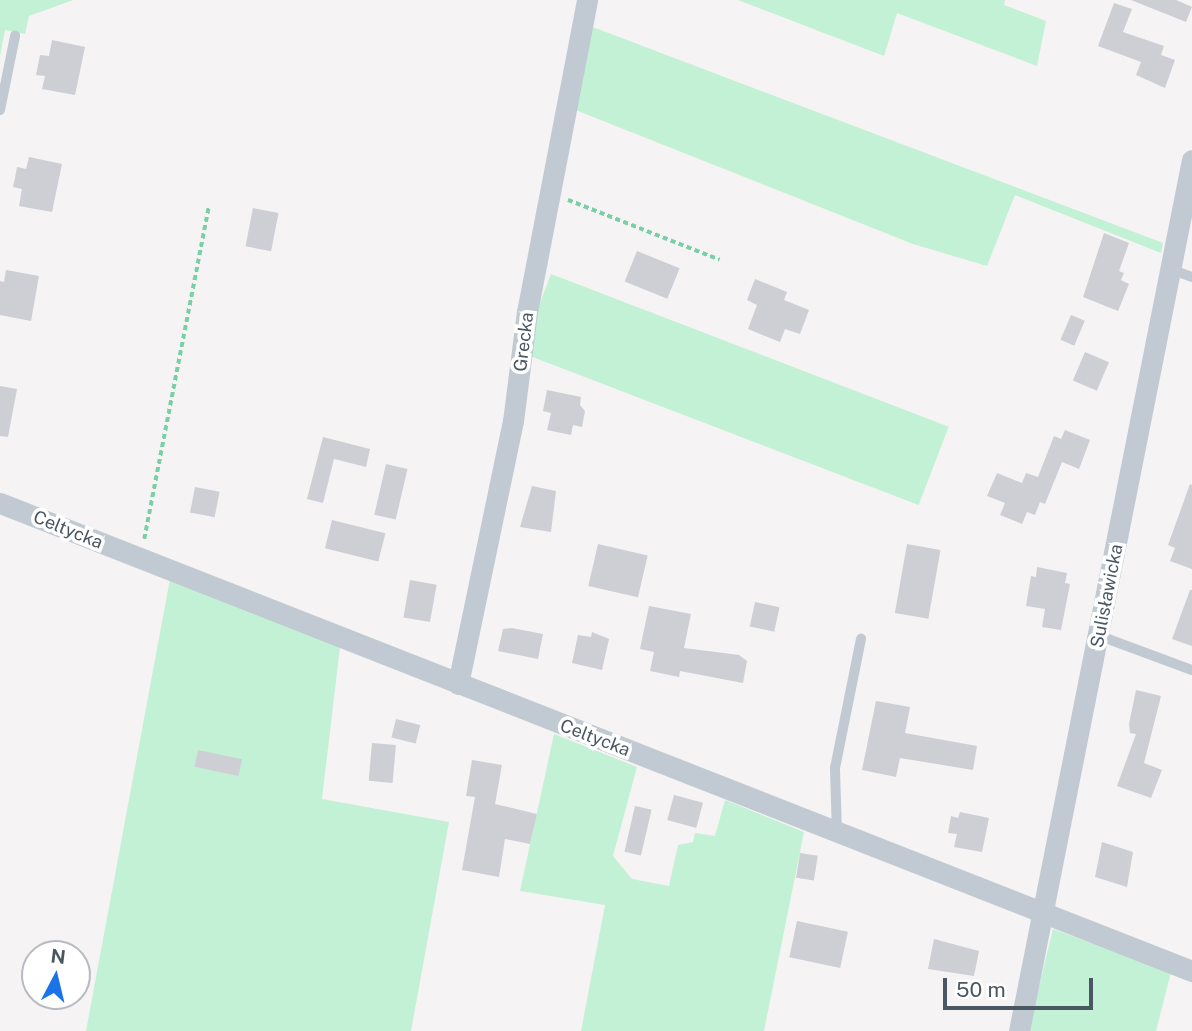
<!DOCTYPE html>
<meta charset="utf-8">
<style>
body{margin:0}
#map{position:relative;width:1192px;height:1031px;overflow:hidden;background:#f5f3f3;font-family:"Public Sans",sans-serif}
div>[style]{position:absolute}
.green>*{inset:0;background:#c3f1d5;transform-origin:0 0}
.building>*{inset:0;background:#cdcfd5;transform-origin:0 0}
.path>*{height:3.5px;margin-top:-1.75px;transform-origin:0;background:repeating-linear-gradient(90deg,#7ad0a6 0 5px,transparent 0 8.5px)}
.lane>*{height:10px;margin:-5px;padding:0 5px;transform-origin:5px;border-radius:5px;background:#c1cad2}
.street>*{height:21px;margin:-10.5px;padding:0 10.5px;transform-origin:10.5px;border-radius:10.5px;background:#c1cad2}
span{translate:-50% -50%;white-space:nowrap;text-align:center;line-height:1.15;-webkit-text-stroke:7px #fff;paint-order:stroke}
.street-label{font-size:18px;color:#4a5661}
.north{position:absolute;left:21px;top:940px;width:70px;height:70px;box-sizing:border-box;background:#fff;border:2px solid #b7bbc0;border-radius:50%;rotate:7deg;font-size:19px;font-weight:700;line-height:28px;text-align:center;color:#4a5661}
.north::after{content:'';display:block;margin:auto;width:24px;height:32px;background:#1a73e8;clip-path:polygon(50% 0,100% 100%,50% 72%,0 100%)}
.scale{position:absolute;left:943px;top:978px;width:150px;height:32px;box-sizing:border-box;border:4px solid #4a5661;border-top:0;padding-left:9px;font-size:21px;line-height:24px;white-space:nowrap;color:#4a5661;-webkit-text-stroke:5px #fff;paint-order:stroke}
</style>
<div id="map">
<div class="green">
<div style="clip-path:polygon(0 0,73px 0,29px 16px,25px 34px,5px 30px,0 56px)"></div>
<div style="clip-path:polygon(738px 0,1005px 0,1004px 5px,1046px 21px,1037px 66px,897px 13px,884px 56px)"></div>
<div style="clip-path:polygon(590px 26px,1163px 243px,1161px 253px,1015px 195px,987px 266px,913px 244px,573px 109px)"></div>
<div style="left:551px;top:274px;width:426px;height:84px;rotate:21deg"></div>
<div style="clip-path:polygon(170px 579px,340px 647px,322px 799px,449px 822px,411px 1031px,86px 1031px)"></div>
<div style="clip-path:polygon(554px 734px,637px 767px,613px 856px,632px 879px,669px 886px,678px 845px,693px 842px,695px 833px,715px 836px,725px 800px,804px 832px,764px 1031px,581px 1031px,605px 905px,520px 891px)"></div>
<div style="clip-path:polygon(1053px 929px,1171px 972px,1156px 1031px,1028px 1031px)"></div>
</div>
<div class="building">
<div style="clip-path:polygon(1131px 0,1176px 0,1192px 7px,1186px 22px)"></div>
<div style="clip-path:polygon(1114px 3px,1132px 9px,1123px 32px,1164px 46px,1161px 55px,1175px 60px,1165px 88px,1136px 75px,1141px 62px,1098px 46px)"></div>
<div style="clip-path:polygon(52px 40px,85px 47px,75px 95px,42px 89px,45px 76px,36px 75px,40px 55px,49px 56px)"></div>
<div style="clip-path:polygon(29px 157px,62px 164px,52px 212px,19px 206px,22px 189px,13px 187px,15px 178px,17px 167px,26px 169px)"></div>
<div style="left:253px;top:208px;width:26px;height:39px;rotate:11deg"></div>
<div style="clip-path:polygon(1104px 233px,1129px 243px,1119px 271px,1124px 273px,1121px 280px,1129px 284px,1118px 311px,1083px 297px)"></div>
<div style="left:637px;top:251px;width:46px;height:33px;rotate:22deg"></div>
<div style="clip-path:polygon(6px 270px,39px 276px,31px 321px,0 315px,0 281px,4px 282px)"></div>
<div style="clip-path:polygon(755px 279px,787px 292px,784px 300px,809px 310px,800px 334px,785px 329px,780px 342px,748px 329px,757px 305px,747px 300px)"></div>
<div style="left:1071px;top:315px;width:15px;height:27px;rotate:23deg"></div>
<div style="left:1085px;top:352px;width:26px;height:31px;rotate:23deg"></div>
<div style="clip-path:polygon(0 386px,17px 389px,8px 437px,0 436px)"></div>
<div style="clip-path:polygon(547px 390px,581px 397px,580px 405px,585px 411px,582px 427px,573px 425px,571px 435px,547px 430px,551px 413px,543px 411px)"></div>
<div style="clip-path:polygon(1065px 430px,1090px 440px,1079px 469px,1062px 462px,1045px 504px,1040px 502px,1035px 515px,1027px 512px,1022px 524px,1000px 515px,1005px 503px,987px 496px,997px 473px,1022px 483px,1026px 473px,1038px 477px,1054px 436px,1061px 439px)"></div>
<div style="clip-path:polygon(323px 437px,370px 449px,366px 467px,334px 459px,323px 503px,307px 499px)"></div>
<div style="left:386px;top:464px;width:22px;height:52px;rotate:13deg"></div>
<div style="clip-path:polygon(1190px 484px,1192px 485px,1192px 569px,1170px 561px,1175px 548px,1168px 545px)"></div>
<div style="clip-path:polygon(532px 486px,556px 491px,551px 532px,520px 527px)"></div>
<div style="left:195px;top:487px;width:25px;height:26px;rotate:11deg"></div>
<div style="left:332px;top:520px;width:55px;height:29px;rotate:14deg"></div>
<div style="left:598px;top:544px;width:51px;height:43px;rotate:13deg"></div>
<div style="left:907px;top:544px;width:34px;height:70px;rotate:10deg"></div>
<div style="clip-path:polygon(1037px 567px,1067px 573px,1065px 583px,1070px 584px,1061px 630px,1042px 627px,1045px 609px,1026px 606px,1031px 576px,1036px 577px)"></div>
<div style="left:410px;top:580px;width:27px;height:38px;rotate:10deg"></div>
<div style="clip-path:polygon(1190px 590px,1192px 590px,1192px 646px,1172px 639px)"></div>
<div style="left:755px;top:602px;width:25px;height:25px;rotate:12deg"></div>
<div style="clip-path:polygon(649px 606px,691px 614px,684px 648px,739px 655px,747px 661px,743px 683px,680px 671px,679px 677px,650px 671px,654px 652px,640px 649px)"></div>
<div style="clip-path:polygon(512px 628px,543px 634px,538px 659px,498px 651px,503px 629px)"></div>
<div style="clip-path:polygon(592px 632px,609px 639px,602px 670px,572px 663px,578px 635px,591px 637px)"></div>
<div style="clip-path:polygon(1136px 690px,1161px 696px,1144px 763px,1162px 770px,1151px 798px,1117px 786px,1136px 734px,1130px 733px,1129px 724px)"></div>
<div style="clip-path:polygon(876px 701px,910px 707px,905px 733px,977px 746px,973px 770px,900px 758px,896px 777px,862px 770px)"></div>
<div style="left:396px;top:719px;width:25px;height:19px;rotate:14deg"></div>
<div style="left:372px;top:743px;width:24px;height:38px;rotate:5deg"></div>
<div style="left:198px;top:750px;width:45px;height:17px;rotate:12deg"></div>
<div style="clip-path:polygon(472px 760px,502px 765px,495px 804px,537px 814px,530px 844px,505px 839px,499px 877px,462px 870px,475px 797px,466px 796px)"></div>
<div style="left:674px;top:795px;width:30px;height:26px;rotate:15deg"></div>
<div style="left:635px;top:806px;width:17px;height:47px;rotate:13deg"></div>
<div style="clip-path:polygon(960px 812px,989px 818px,982px 852px,954px 847px,957px 834px,948px 833px,951px 816px,958px 818px)"></div>
<div style="clip-path:polygon(1102px 842px,1133px 852px,1127px 887px,1095px 877px)"></div>
<div style="left:800px;top:853px;width:18px;height:25px;rotate:9deg"></div>
<div style="left:797px;top:921px;width:52px;height:37px;rotate:12deg"></div>
<div style="clip-path:polygon(934px 939px,979px 951px,974px 976px,928px 969px)"></div>
</div>
<div class="path">
<div style="left:568px;top:200px;width:163px;rotate:21.5deg"></div>
<div style="left:144px;top:539px;width:339px;rotate:-79deg"></div>
</div>
<div class="lane">
<div style="left:0;top:110px;width:76px;rotate:-78.5deg"></div>
<div style="left:1170px;top:269px;width:23px;rotate:20deg"></div>
<div style="left:1100px;top:636px;width:98px;rotate:20.3deg"></div>
<div style="left:837px;top:833px;width:65px;rotate:-91.8deg"></div>
<div style="left:835px;top:768px;width:132px;rotate:-78.6deg"></div>
</div>
<div class="street">
<div style="left:0;top:503px;width:1281px;rotate:21.44deg"></div>
<div style="left:458px;top:684px;width:269px;rotate:-78.2deg"></div>
<div style="left:513px;top:421px;width:110px;rotate:-82.7deg"></div>
<div style="left:527px;top:312px;width:318px;rotate:-79.1deg"></div>
<div style="left:1019px;top:1031px;width:888px;rotate:-78.77deg"></div>
</div>
<div class="street-label">
<span style="left:524px;top:342px;rotate:-83deg">Grecka</span>
<span style="left:68px;top:530px;rotate:22deg">Celtycka</span>
<span style="left:1107px;top:596px;rotate:-79deg">Sulisławicka</span>
<span style="left:595px;top:738px;rotate:21deg">Celtycka</span>
</div>
<div class="north">N</div>
<div class="scale">50 m</div>
</div>
